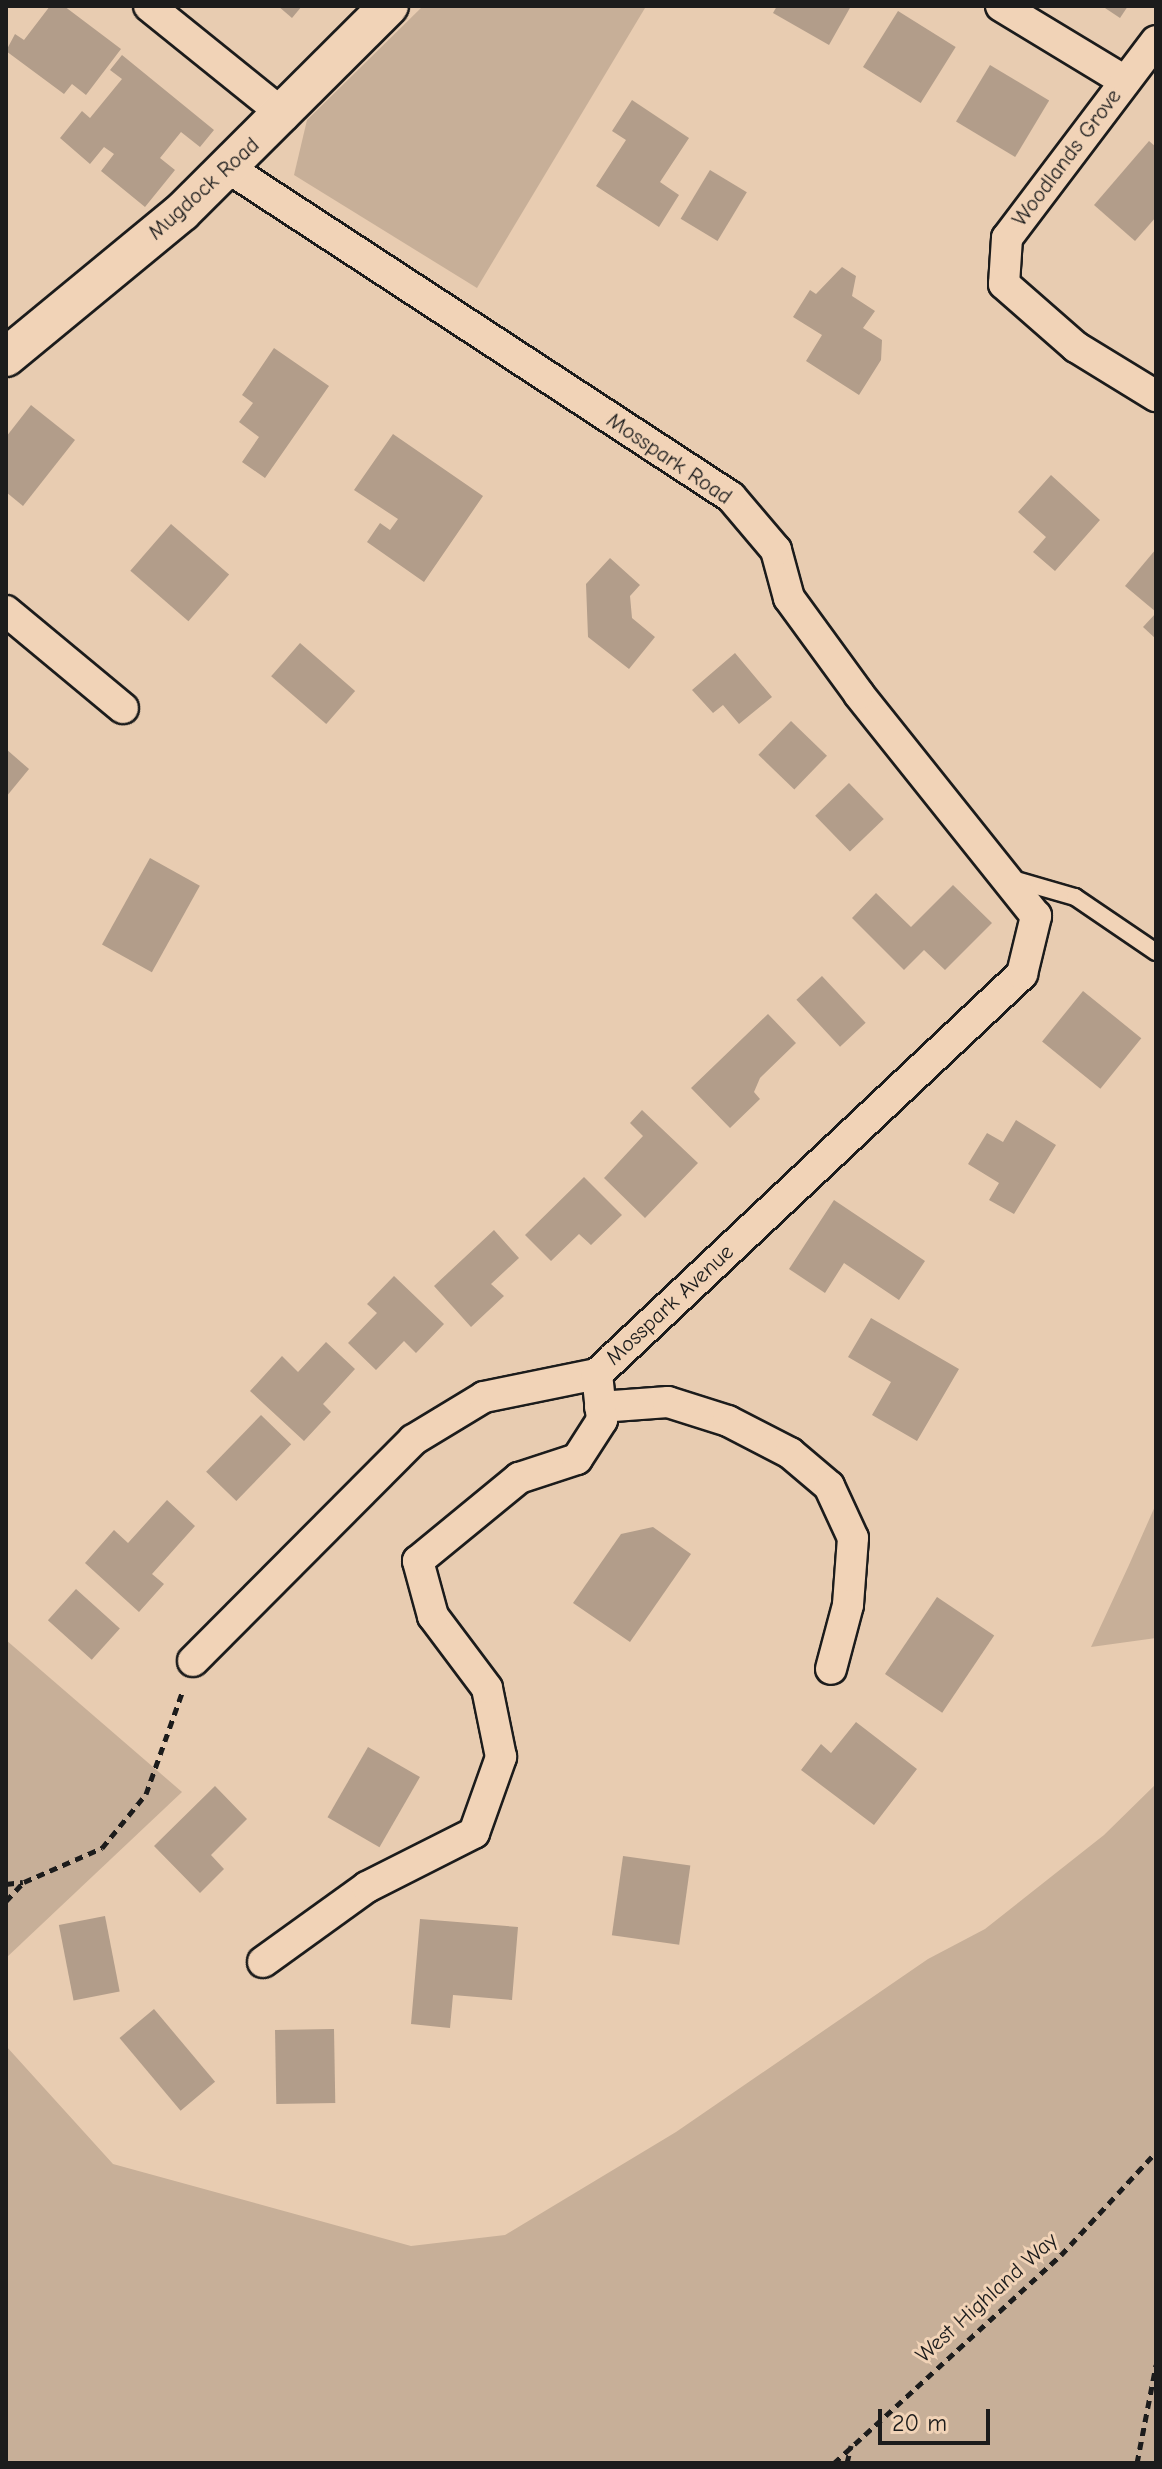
<!DOCTYPE html>
<style>
body{margin:0}
#map{position:relative;width:1162px;height:2469px;overflow:hidden;background:#e8ccb1;font-family:"Comic Neue",sans-serif}
div>[style]{position:absolute}
.green>*{inset:0;background:#c7af98}
.building>*{inset:0;background:#b29d8a;transform-origin:0 0}
.path>*{height:5px;margin-top:-2.5px;transform-origin:0;background:repeating-linear-gradient(90deg,#1c1c1c 0 8px,transparent 0 14px)}
.roads{filter:drop-shadow(2px 0 #1c1c1c) drop-shadow(-2px 0 #1c1c1c) drop-shadow(0 2px #1c1c1c) drop-shadow(0 -2px #1c1c1c)}
.service>*{height:16px;margin:-8px;padding:0 8px;transform-origin:8px;border-radius:8px;background:#f1d3b7}
.minor>*{height:30px;margin:-15px;padding:0 15px;transform-origin:15px;border-radius:15px;background:#f1d3b7}
.tertiary>*{height:38px;margin:-19px;padding:0 19px;transform-origin:19px;border-radius:19px;background:#f1d3b7}
span{translate:-50% -50%;white-space:nowrap;text-align:center;line-height:1.15;-webkit-text-stroke:6px #f1d3b7;paint-order:stroke}
.street-label{font-size:22px;color:#1c1c1c}
.frame{position:absolute;inset:0;border:8px solid #1c1c1c;pointer-events:none}
.scale{position:absolute;left:878px;top:2409px;width:112px;height:36px;box-sizing:border-box;border:4px solid #1c1c1c;border-top:0;padding-left:10px;font-size:24px;line-height:28px;white-space:nowrap;color:#1c1c1c;-webkit-text-stroke:6px #f1d3b7;paint-order:stroke}
</style>
<div id="map">
<div class="green">
<div style="clip-path:polygon(423px 6px,645px 8px,477px 288px,294px 175px,307px 120px)"></div>
<div style="clip-path:polygon(1156px 1504px,1156px 1638px,1091px 1647px,1129px 1565px)"></div>
<div style="clip-path:polygon(6px 1640px,182px 1792px,6px 1958px)"></div>
<div style="clip-path:polygon(1156px 1784px,1156px 2463px,6px 2463px,6px 2046px,113px 2164px,411px 2246px,505px 2235px,676px 2132px,928px 1959px,985px 1929px,1104px 1835px)"></div>
</div>
<div class="building">
<div style="clip-path:polygon(50px 6px,64px 6px,121px 49px,86px 95px,72px 84px,64px 94px,6px 51px,15px 34px,24px 40px)"></div>
<div style="clip-path:polygon(278px 6px,302px 6px,292px 18px)"></div>
<div style="clip-path:polygon(777px 6px,851px 6px,829px 45px,773px 13px)"></div>
<div style="clip-path:polygon(1102px 6px,1128px 6px,1120px 18px)"></div>
<div style="left:898px;top:11px;width:68px;height:66px;rotate:32deg"></div>
<div style="clip-path:polygon(122px 55px,214px 130px,200px 147px,181px 132px,160px 158px,175px 170px,145px 207px,101px 171px,114px 154px,104px 147px,90px 164px,60px 138px,82px 111px,90px 118px,122px 79px,110px 70px)"></div>
<div style="left:990px;top:65px;width:69px;height:66px;rotate:31deg"></div>
<div style="clip-path:polygon(632px 100px,689px 138px,660px 182px,679px 195px,659px 227px,596px 186px,626px 140px,612px 131px)"></div>
<div style="clip-path:polygon(1149px 141px,1156px 147px,1156px 217px,1135px 241px,1094px 205px)"></div>
<div style="left:710px;top:170px;width:43px;height:57px;rotate:31deg"></div>
<div style="clip-path:polygon(842px 267px,856px 276px,852px 296px,875px 311px,863px 328px,882px 340px,881px 360px,859px 395px,806px 361px,822px 335px,793px 317px,810px 290px,816px 294px)"></div>
<div style="clip-path:polygon(274px 348px,329px 386px,265px 478px,242px 462px,259px 437px,239px 422px,253px 403px,242px 395px)"></div>
<div style="clip-path:polygon(31px 405px,75px 440px,23px 506px,6px 492px,6px 437px)"></div>
<div style="clip-path:polygon(393px 434px,483px 496px,424px 582px,367px 542px,380px 523px,390px 530px,398px 519px,354px 490px)"></div>
<div style="clip-path:polygon(1051px 475px,1100px 520px,1055px 571px,1033px 552px,1046px 537px,1018px 512px)"></div>
<div style="left:171px;top:524px;width:77px;height:62px;rotate:41deg"></div>
<div style="clip-path:polygon(1156px 549px,1156px 612px,1125px 586px)"></div>
<div style="clip-path:polygon(610px 558px,640px 585px,630px 596px,632px 618px,655px 637px,629px 669px,588px 637px,586px 584px)"></div>
<div style="clip-path:polygon(1156px 613px,1156px 639px,1143px 627px)"></div>
<div style="left:300px;top:643px;width:73px;height:44px;rotate:41deg"></div>
<div style="clip-path:polygon(735px 653px,772px 697px,739px 724px,723px 705px,713px 713px,692px 690px)"></div>
<div style="left:791px;top:721px;width:50px;height:47px;rotate:44deg"></div>
<div style="clip-path:polygon(6px 749px,29px 769px,6px 797px)"></div>
<div style="left:849px;top:783px;width:50px;height:47px;rotate:46deg"></div>
<div style="left:150px;top:858px;width:57px;height:99px;rotate:29deg"></div>
<div style="clip-path:polygon(953px 885px,992px 923px,945px 970px,924px 950px,904px 970px,852px 918px,876px 893px,911px 927px)"></div>
<div style="left:822px;top:976px;width:64px;height:35px;rotate:47deg"></div>
<div style="left:1083px;top:991px;width:75px;height:65px;rotate:39deg"></div>
<div style="clip-path:polygon(768px 1014px,796px 1043px,760px 1078px,754px 1092px,760px 1099px,730px 1128px,691px 1088px)"></div>
<div style="clip-path:polygon(642px 1110px,698px 1163px,645px 1218px,604px 1178px,643px 1136px,630px 1123px)"></div>
<div style="clip-path:polygon(1016px 1120px,1056px 1145px,1014px 1214px,989px 1200px,999px 1183px,968px 1164px,987px 1133px,1003px 1142px)"></div>
<div style="clip-path:polygon(584px 1177px,622px 1215px,591px 1245px,579px 1234px,551px 1261px,525px 1235px)"></div>
<div style="clip-path:polygon(834px 1200px,925px 1261px,899px 1300px,844px 1263px,825px 1293px,789px 1269px)"></div>
<div style="clip-path:polygon(494px 1230px,519px 1258px,491px 1284px,504px 1296px,471px 1327px,434px 1286px)"></div>
<div style="clip-path:polygon(394px 1276px,444px 1324px,416px 1353px,404px 1341px,376px 1370px,348px 1343px,377px 1313px,367px 1304px)"></div>
<div style="clip-path:polygon(871px 1318px,959px 1369px,917px 1441px,872px 1415px,891px 1382px,848px 1357px)"></div>
<div style="clip-path:polygon(326px 1342px,355px 1369px,323px 1404px,331px 1412px,304px 1441px,250px 1391px,282px 1356px,298px 1372px)"></div>
<div style="left:261px;top:1415px;width:42px;height:79px;rotate:44deg"></div>
<div style="clip-path:polygon(167px 1500px,195px 1526px,152px 1574px,164px 1584px,139px 1612px,85px 1563px,114px 1530px,128px 1543px)"></div>
<div style="clip-path:polygon(653px 1527px,691px 1554px,630px 1642px,573px 1603px,621px 1534px)"></div>
<div style="left:76px;top:1589px;width:59px;height:42px;rotate:42deg"></div>
<div style="left:937px;top:1597px;width:69px;height:93px;rotate:34deg"></div>
<div style="clip-path:polygon(856px 1722px,917px 1769px,874px 1825px,801px 1770px,821px 1744px,831px 1753px)"></div>
<div style="left:368px;top:1747px;width:60px;height:81px;rotate:30deg"></div>
<div style="clip-path:polygon(215px 1786px,247px 1819px,211px 1855px,224px 1869px,200px 1893px,154px 1846px)"></div>
<div style="left:623px;top:1856px;width:68px;height:80px;rotate:8deg"></div>
<div style="left:105px;top:1916px;width:77px;height:47px;rotate:79deg"></div>
<div style="clip-path:polygon(420px 1919px,518px 1927px,512px 2000px,453px 1995px,450px 2028px,411px 2024px)"></div>
<div style="left:154px;top:2009px;width:95px;height:45px;rotate:50deg"></div>
<div style="left:334px;top:2029px;width:74px;height:59px;rotate:89deg"></div>
</div>
<div class="path">
<div style="left:6px;top:1884px;width:17px;rotate:-7deg"></div>
<div style="left:6px;top:1901px;width:26px;rotate:-47deg"></div>
<div style="left:24px;top:1882px;width:85px;rotate:-23.6deg"></div>
<div style="left:102px;top:1848px;width:70px;rotate:-50.8deg"></div>
<div style="left:146px;top:1794px;width:107px;rotate:-70.4deg"></div>
<div style="left:834px;top:2463px;width:308px;rotate:-42.5deg"></div>
<div style="left:1061px;top:2255px;width:140px;rotate:-47.3deg"></div>
<div style="left:847px;top:2463px;width:18px;rotate:-77deg"></div>
<div style="left:1137px;top:2463px;width:100px;rotate:-79deg"></div>
</div>
<div class="roads">
<div class="service">
<div style="left:1009px;top:878px;width:69px;rotate:16.1deg"></div>
<div style="left:1075px;top:897px;width:98px;rotate:34.2deg"></div>
</div>
<div class="minor">
<div style="left:149px;top:6px;width:174px;rotate:38.9deg"></div>
<div style="left:1001px;top:6px;width:145px;rotate:31.2deg"></div>
<div style="left:1156px;top:41px;width:247px;rotate:127.1deg"></div>
<div style="left:1007px;top:238px;width:46px;rotate:93.7deg"></div>
<div style="left:1004px;top:284px;width:96px;rotate:41.2deg"></div>
<div style="left:1076px;top:347px;width:94px;rotate:31.5deg"></div>
<div style="left:6px;top:611px;width:152px;rotate:39.7deg"></div>
<div style="left:600px;top:1407px;width:68px;rotate:-4.2deg"></div>
<div style="left:668px;top:1402px;width:63px;rotate:17.6deg"></div>
<div style="left:728px;top:1421px;width:70px;rotate:27.3deg"></div>
<div style="left:790px;top:1453px;width:51px;rotate:40.2deg"></div>
<div style="left:829px;top:1486px;width:57px;rotate:65.2deg"></div>
<div style="left:853px;top:1538px;width:67px;rotate:94.3deg"></div>
<div style="left:848px;top:1605px;width:66px;rotate:104.9deg"></div>
<div style="left:193px;top:1661px;width:312px;rotate:-45.1deg"></div>
<div style="left:413px;top:1440px;width:83px;rotate:-31.2deg"></div>
<div style="left:484px;top:1397px;width:115px;rotate:-11.5deg"></div>
<div style="left:597px;top:1374px;width:584px;rotate:-43.26deg"></div>
<div style="left:1022px;top:974px;width:60px;rotate:-76.4deg"></div>
<div style="left:1036px;top:916px;width:284px;rotate:-128.6deg"></div>
<div style="left:859px;top:694px;width:119px;rotate:-126.1deg"></div>
<div style="left:789px;top:598px;width:50px;rotate:-105.2deg"></div>
<div style="left:776px;top:550px;width:70px;rotate:-130.3deg"></div>
<div style="left:731px;top:497px;width:599px;rotate:-146.79deg"></div>
<div style="left:263px;top:1962px;width:128px;rotate:-35.8deg"></div>
<div style="left:367px;top:1887px;width:120px;rotate:-26.8deg"></div>
<div style="left:474px;top:1833px;width:81px;rotate:-70.4deg"></div>
<div style="left:501px;top:1757px;width:70px;rotate:-101.5deg"></div>
<div style="left:487px;top:1688px;width:90px;rotate:-126.9deg"></div>
<div style="left:433px;top:1616px;width:57px;rotate:-105.3deg"></div>
<div style="left:418px;top:1561px;width:131px;rotate:-39.4deg"></div>
<div style="left:519px;top:1478px;width:61px;rotate:-18.1deg"></div>
<div style="left:577px;top:1459px;width:46px;rotate:-57.3deg"></div>
<div style="left:602px;top:1420px;width:46px;rotate:-96.2deg"></div>
</div>
<div class="tertiary">
<div style="left:6px;top:357px;width:228px;rotate:-39.5deg"></div>
<div style="left:182px;top:212px;width:292px;rotate:-44.9deg"></div>
</div>
</div>
<div class="street-label">
<span style="left:1067px;top:158px;rotate:-53deg">Woodlands Grove</span>
<span style="left:204px;top:189px;rotate:-42deg">Mugdock Road</span>
<span style="left:669px;top:459px;rotate:34deg">Mosspark Road</span>
<span style="left:670px;top:1305px;rotate:-43deg">Mosspark Avenue</span>
<span style="left:987px;top:2298px;rotate:-42deg">West Highland Way</span>
</div>
<div class="frame"></div>
<div class="scale">20 m</div>
</div>
